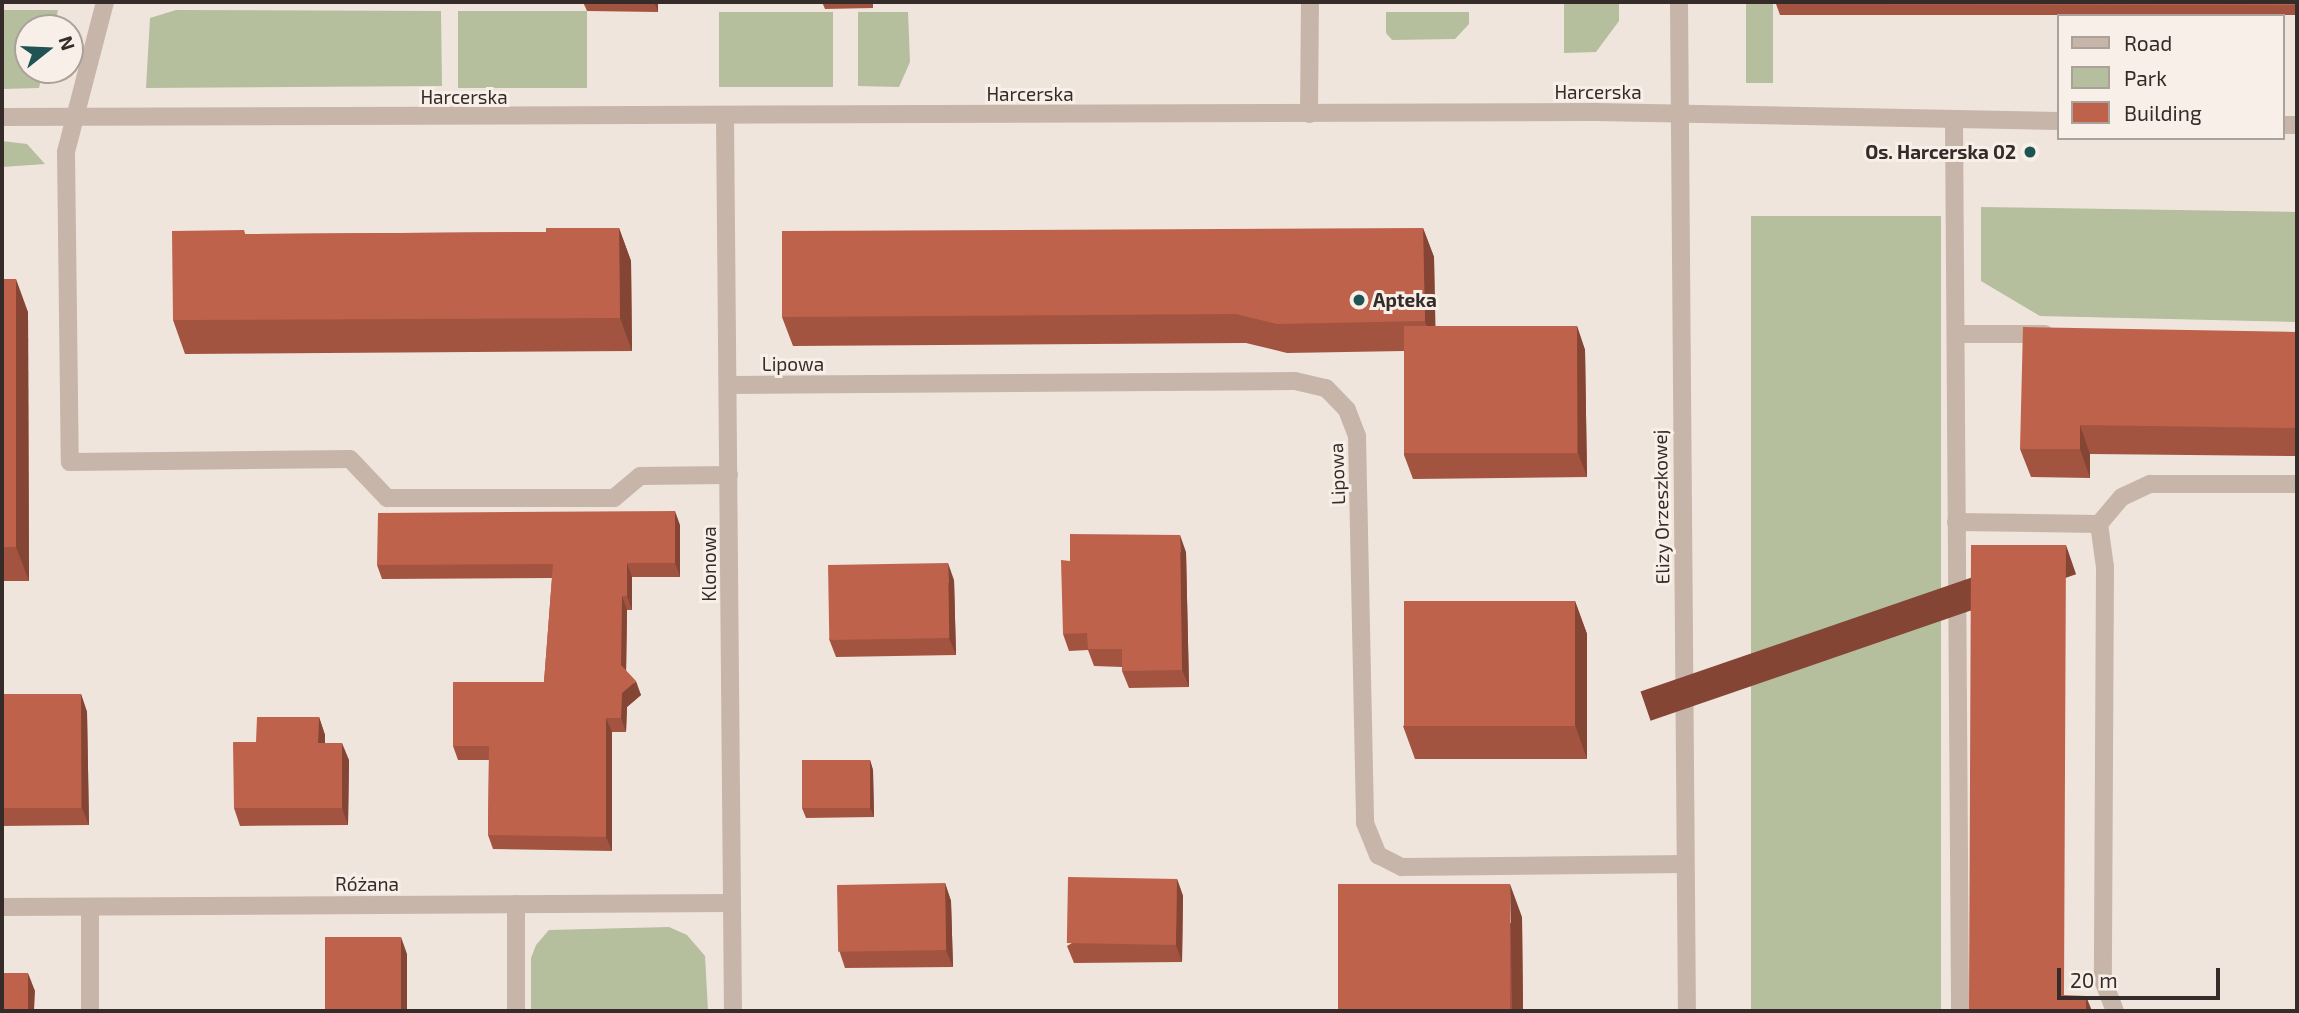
<!DOCTYPE html>
<meta charset="utf-8">
<style>
body{margin:0}
#map{position:relative;width:2299px;height:1013px;overflow:hidden;background:#f0e5dc;font-family:"Exo 2",sans-serif}
div>[style]{position:absolute}
.green>*{inset:0;background:#b5be9d;transform-origin:0 0}
.minor>*{height:18px;margin:-9px;padding:0 9px;transform-origin:9px;border-radius:9px;background:#c7b5a9}
.wall>*{inset:0;background:#a35441}
.shaded-wall>*{inset:0;background:#854535;transform-origin:0 0}
.building>*{inset:0;background:#be624c;transform-origin:0 0}
.dots>*{width:19px;height:19px;translate:-50% -50%;box-sizing:border-box;border:4px solid #f8f0e8;border-radius:50%}
span{translate:-50% -50%;white-space:nowrap;text-align:center;line-height:1.15;-webkit-text-stroke:6px #f8f0e8;paint-order:stroke}
.street-label{font-size:19px;color:#352b28}
.poi-label{font-size:19px;color:#352b28;font-weight:700}
.right{translate:-100% -50%;text-align:right}
.left{translate:0 -50%;text-align:left}
.frame{position:absolute;inset:0;border:4px solid #352b28;pointer-events:none}
.legend{position:absolute;left:2057px;top:14px;width:228px;height:126px;box-sizing:border-box;background:#f8f0e8;border:2px solid #aaa19b;margin:0;padding:9px 12px;list-style:none;font-size:21px;color:#352b28}
.legend li{display:flex;align-items:center;gap:14px;height:35px}
.legend b{width:35px;border:2px solid #aaa19b}
.north{position:absolute;left:14px;top:14px;width:70px;height:70px;box-sizing:border-box;background:#f8f0e8;border:2px solid #aaa19b;border-radius:50%;rotate:72deg;font-size:19px;font-weight:700;line-height:28px;text-align:center;color:#352b28}
.north::after{content:'';display:block;margin:auto;width:24px;height:32px;background:#205353;clip-path:polygon(50% 0,100% 100%,50% 72%,0 100%)}
.scale{position:absolute;left:2057px;top:968px;width:163px;height:32px;box-sizing:border-box;border:4px solid #352b28;border-top:0;padding-left:9px;font-size:21px;line-height:24px;white-space:nowrap;color:#352b28;-webkit-text-stroke:5px #f8f0e8;paint-order:stroke}
</style>
<div id="map">
<div class="green">
<div style="clip-path:polygon(1564px 2px,1619px 2px,1619px 21px,1596px 52px,1564px 53px)"></div>
<div style="left:1746px;top:2px;width:27px;height:81px"></div>
<div style="clip-path:polygon(2px 10px,58px 10px,54px 28px,28px 28px,28px 70px,43px 70px,39px 88px,2px 89px)"></div>
<div style="clip-path:polygon(176px 10px,441px 11px,442px 86px,146px 88px,150px 18px)"></div>
<div style="left:458px;top:11px;width:129px;height:77px"></div>
<div style="left:719px;top:12px;width:114px;height:75px"></div>
<div style="clip-path:polygon(858px 12px,908px 12px,910px 62px,899px 87px,858px 86px)"></div>
<div style="clip-path:polygon(1386px 12px,1469px 12px,1469px 24px,1455px 39px,1392px 40px,1386px 33px)"></div>
<div style="clip-path:polygon(2px 141px,27px 144px,45px 164px,2px 167px)"></div>
<div style="clip-path:polygon(1981px 207px,2297px 212px,2297px 322px,2040px 316px,1981px 281px)"></div>
<div style="left:1751px;top:216px;width:190px;height:795px"></div>
<div style="clip-path:polygon(669px 927px,687px 935px,705px 956px,708px 1011px,531px 1011px,531px 958px,536px 945px,549px 930px)"></div>
</div>
<div class="minor">
<div style="left:105px;top:2px;width:155px;rotate:104.6deg"></div>
<div style="left:66px;top:152px;width:310px;rotate:89.3deg"></div>
<div style="left:70px;top:462px;width:280px;rotate:-0.6deg"></div>
<div style="left:350px;top:459px;width:54px;rotate:46.5deg"></div>
<div style="left:387px;top:498px;width:227px"></div>
<div style="left:614px;top:498px;width:34px;rotate:-40deg"></div>
<div style="left:640px;top:476px;width:89px;rotate:-0.6deg"></div>
<div style="left:1679px;top:2px;width:1009px;rotate:89.55deg"></div>
<div style="left:1309px;top:114px;width:112px;rotate:-89.5deg"></div>
<div style="left:2px;top:117px;width:1593px;rotate:-0.18deg"></div>
<div style="left:1595px;top:112px;width:464px;rotate:1.1deg"></div>
<div style="left:725px;top:117px;width:894px;rotate:89.49deg"></div>
<div style="left:1954px;top:120px;width:891px;rotate:89.61deg"></div>
<div style="left:2283px;top:125px;width:14px"></div>
<div style="left:1956px;top:334px;width:89px"></div>
<div style="left:728px;top:385px;width:567px;rotate:-0.4deg"></div>
<div style="left:1295px;top:381px;width:32px;rotate:13deg"></div>
<div style="left:1326px;top:388px;width:30px;rotate:46deg"></div>
<div style="left:1347px;top:410px;width:28px;rotate:69deg"></div>
<div style="left:1357px;top:436px;width:387px;rotate:88.8deg"></div>
<div style="left:1365px;top:823px;width:35px;rotate:68deg"></div>
<div style="left:1378px;top:855px;width:27px;rotate:27deg"></div>
<div style="left:1402px;top:867px;width:283px;rotate:-0.6deg"></div>
<div style="left:1956px;top:522px;width:143px;rotate:0.8deg"></div>
<div style="left:2099px;top:524px;width:35px;rotate:-50deg"></div>
<div style="left:2122px;top:497px;width:31px;rotate:-25deg"></div>
<div style="left:2150px;top:484px;width:147px"></div>
<div style="left:2099px;top:524px;width:43px;rotate:82.1deg"></div>
<div style="left:2105px;top:567px;width:413px;rotate:90.3deg"></div>
<div style="left:2103px;top:980px;width:33px;rotate:69deg"></div>
<div style="left:516px;top:904px;width:107px;rotate:90deg"></div>
<div style="left:2px;top:907px;width:730px;rotate:-0.31deg"></div>
<div style="left:90px;top:907px;width:104px;rotate:90deg"></div>
</div>
<div class="wall">
<div style="clip-path:polygon(583px 2px,658px 2px,658px 12px,587px 11px)"></div>
<div style="clip-path:polygon(822px 2px,873px 2px,873px 8px,825px 9px)"></div>
<div style="clip-path:polygon(2297px 2px,2297px 15px,1780px 15px,1776px 4px)"></div>
<div style="clip-path:polygon(619px 228px,631px 261px,632px 351px,185px 354px,173px 320px,244px 230px,245px 234px,546px 232px)"></div>
<div style="clip-path:polygon(1423px 228px,1434px 257px,1435px 327px,1577px 326px,1585px 350px,1587px 477px,1413px 479px,1404px 455px,1404px 351px,1287px 353px,1246px 343px,793px 346px,782px 317px)"></div>
<div style="clip-path:polygon(2px 279px,28px 312px,29px 581px,2px 581px)"></div>
<div style="clip-path:polygon(2297px 332px,2297px 456px,2090px 454px,2090px 478px,2031px 477px,2020px 449px)"></div>
<div style="clip-path:polygon(680px 525px,680px 577px,632px 577px,632px 610px,627px 610px,626px 671px,641px 695px,627px 707px,626px 732px,612px 732px,612px 851px,493px 849px,488px 835px,489px 760px,458px 760px,453px 746px,544px 682px,552px 578px,382px 579px,377px 565px)"></div>
<div style="clip-path:polygon(1186px 552px,1189px 687px,1129px 688px,1122px 671px,1122px 667px,1094px 666px,1088px 650px,1069px 651px,1063px 634px,1070px 561px)"></div>
<div style="clip-path:polygon(954px 580px,956px 655px,836px 657px,829px 639px)"></div>
<div style="clip-path:polygon(1575px 601px,1587px 634px,1587px 759px,1415px 759px,1403px 726px)"></div>
<div style="clip-path:polygon(2px 694px,81px 694px,87px 712px,89px 825px,2px 826px)"></div>
<div style="clip-path:polygon(319px 717px,325px 735px,325px 743px,349px 760px,348px 825px,240px 826px,234px 808px,256px 742px)"></div>
<div style="clip-path:polygon(870px 760px,873px 770px,874px 817px,806px 818px,802px 808px)"></div>
<div style="clip-path:polygon(1177px 879px,1183px 896px,1182px 962px,1074px 963px,1067px 946px)"></div>
<div style="clip-path:polygon(945px 883px,951px 901px,953px 967px,845px 968px,839px 950px)"></div>
<div style="clip-path:polygon(1522px 917px,1523px 1011px,1340px 1011px,1340px 1010px)"></div>
</div>
<div class="shaded-wall">
<div style="clip-path:polygon(654px 2px,658px 2px,658px 12px)"></div>
<div style="clip-path:polygon(619px 228px,631px 261px,632px 351px,620px 318px)"></div>
<div style="clip-path:polygon(1423px 228px,1434px 257px,1436px 351px,1425px 321px)"></div>
<div style="clip-path:polygon(16px 279px,28px 312px,29px 581px,16px 547px)"></div>
<div style="clip-path:polygon(1577px 326px,1585px 350px,1587px 477px,1578px 453px)"></div>
<div style="clip-path:polygon(2080px 425px,2090px 454px,2090px 478px,2080px 449px)"></div>
<div style="clip-path:polygon(675px 511px,680px 525px,680px 577px,675px 563px)"></div>
<div style="clip-path:polygon(1180px 535px,1186px 552px,1189px 687px,1182px 670px)"></div>
<div style="left:2066px;top:545px;width:31px;height:450px;rotate:71deg"></div>
<div style="clip-path:polygon(627px 563px,632px 577px,632px 610px,627px 596px)"></div>
<div style="clip-path:polygon(948px 563px,954px 580px,956px 655px,949px 638px)"></div>
<div style="clip-path:polygon(622px 596px,627px 610px,626px 679px,621px 665px)"></div>
<div style="clip-path:polygon(1575px 601px,1587px 634px,1587px 759px,1575px 725px)"></div>
<div style="clip-path:polygon(636px 681px,641px 695px,627px 707px,626px 732px,621px 718px,622px 693px)"></div>
<div style="clip-path:polygon(81px 694px,87px 712px,89px 825px,82px 808px)"></div>
<div style="clip-path:polygon(319px 717px,325px 735px,325px 760px,318px 743px)"></div>
<div style="clip-path:polygon(606px 718px,612px 732px,612px 851px,606px 837px)"></div>
<div style="clip-path:polygon(342px 743px,349px 760px,348px 825px,342px 808px)"></div>
<div style="clip-path:polygon(870px 760px,873px 770px,874px 817px,870px 808px)"></div>
<div style="clip-path:polygon(1177px 879px,1183px 896px,1182px 962px,1176px 945px)"></div>
<div style="clip-path:polygon(945px 883px,951px 901px,953px 967px,946px 950px)"></div>
<div style="clip-path:polygon(1510px 884px,1522px 917px,1523px 1011px,1512px 1011px,1512px 1009px)"></div>
<div style="clip-path:polygon(401px 937px,407px 954px,407px 1011px,401px 1011px)"></div>
<div style="clip-path:polygon(28px 973px,35px 991px,34px 1011px,28px 1011px)"></div>
<div style="clip-path:polygon(2086px 996px,2092px 1011px,2086px 1011px)"></div>
</div>
<div class="building">
<div style="clip-path:polygon(1777px 2px,2297px 2px,2297px 5px,1776px 4px)"></div>
<div style="clip-path:polygon(546px 228px,619px 228px,620px 318px,173px 320px,172px 231px,244px 230px,244px 234px,546px 232px)"></div>
<div style="clip-path:polygon(1423px 228px,1425px 321px,1277px 324px,1236px 314px,782px 317px,782px 231px)"></div>
<div style="left:2px;top:279px;width:14px;height:268px"></div>
<div style="left:1577px;top:326px;width:127px;height:173px;rotate:90deg"></div>
<div style="clip-path:polygon(2023px 327px,2297px 332px,2297px 428px,2080px 425px,2080px 449px,2020px 449px)"></div>
<div style="clip-path:polygon(675px 511px,675px 563px,627px 563px,627px 596px,622px 596px,621px 665px,636px 681px,622px 693px,621px 718px,606px 718px,606px 837px,488px 835px,489px 746px,453px 746px,453px 682px,544px 682px,553px 564px,377px 565px,378px 513px)"></div>
<div style="clip-path:polygon(1070px 534px,1180px 535px,1182px 670px,1122px 671px,1122px 649px,1088px 649px,1087px 633px,1063px 634px,1061px 560px,1070px 561px)"></div>
<div style="clip-path:polygon(1971px 545px,2066px 545px,2064px 995px,2086px 996px,2086px 1011px,1969px 1011px)"></div>
<div style="left:948px;top:563px;width:75px;height:120px;rotate:89deg"></div>
<div style="left:1404px;top:601px;width:171px;height:125px"></div>
<div style="left:2px;top:694px;width:79px;height:114px"></div>
<div style="clip-path:polygon(257px 717px,319px 717px,318px 743px,342px 743px,342px 808px,234px 808px,233px 742px,256px 742px)"></div>
<div style="left:870px;top:760px;width:48px;height:68px;rotate:90deg"></div>
<div style="left:1177px;top:879px;width:66px;height:109px;rotate:91deg"></div>
<div style="left:945px;top:883px;width:67px;height:108px;rotate:89deg"></div>
<div style="left:1338px;top:884px;width:172px;height:126px"></div>
<div style="left:401px;top:937px;width:74px;height:76px;rotate:90deg"></div>
<div style="left:2px;top:973px;width:26px;height:38px"></div>
</div>
<div class="dots">
<div style="left:2030px;top:152px;background:#205353"></div>
<div style="left:1359px;top:300px;background:#205353"></div>
</div>
<div class="street-label">
<span style="left:1598px;top:92px">Harcerska</span>
<span style="left:1030px;top:94px">Harcerska</span>
<span style="left:464px;top:97px">Harcerska</span>
<span style="left:793px;top:364px">Lipowa</span>
<span style="left:1337px;top:474px;rotate:-92deg">Lipowa</span>
<span style="left:1661px;top:507px;rotate:-91deg">Elizy Orzeszkowej</span>
<span style="left:709px;top:564px;rotate:-90deg">Klonowa</span>
<span style="left:367px;top:884px">Różana</span>
</div>
<div class="poi-label">
<span class="right" style="left:2016px;top:152px">Os. Harcerska 02</span>
<span class="left" style="left:1373px;top:300px">Apteka</span>
</div>
<div class="frame"></div>
<ul class="legend">
<li><b style="height:9px;background:#c7b5a9"></b>Road</li>
<li><b style="height:19px;background:#b5be9d"></b>Park</li>
<li><b style="height:19px;background:#be624c"></b>Building</li>
</ul>
<div class="north">N</div>
<div class="scale">20 m</div>
</div>
